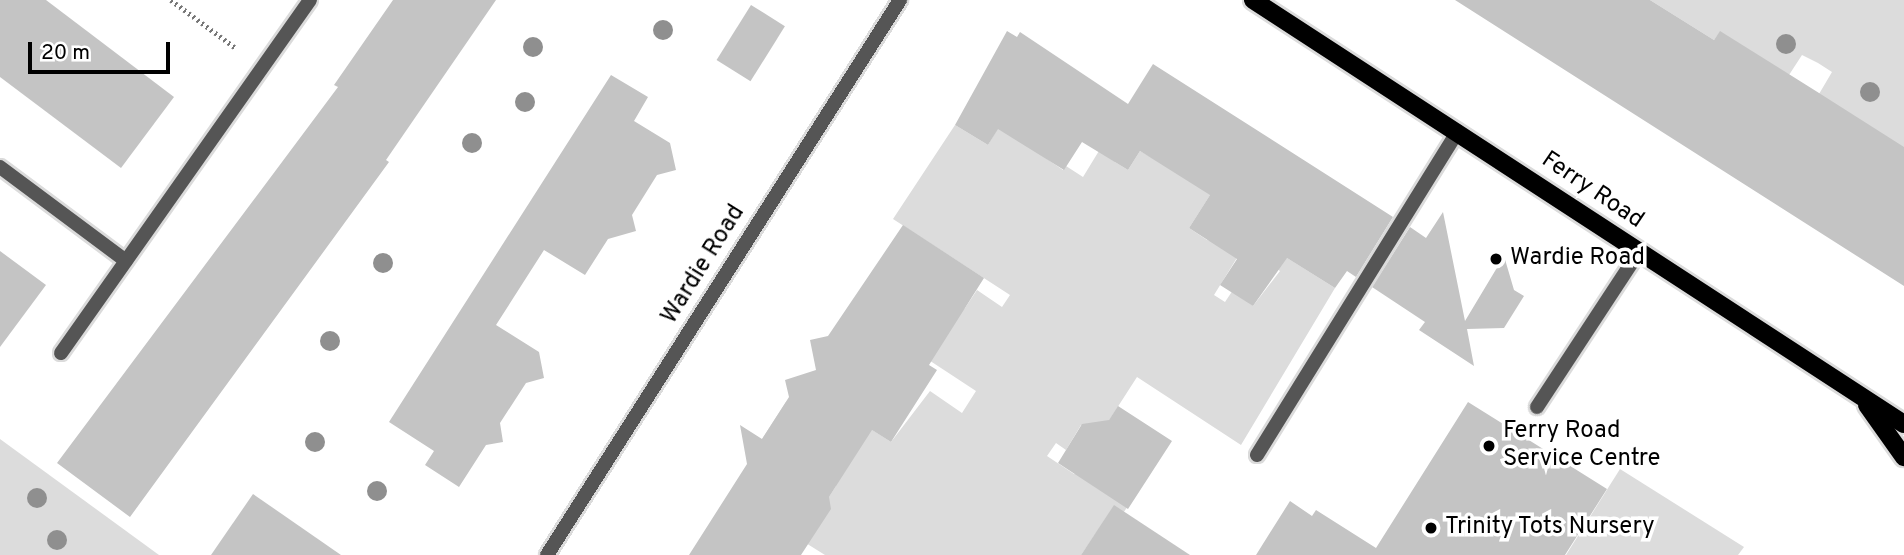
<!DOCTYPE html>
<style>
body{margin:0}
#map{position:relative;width:1904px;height:555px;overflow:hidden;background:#fff;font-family:Overpass,sans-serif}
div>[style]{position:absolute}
.green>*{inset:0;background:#dcdcdc}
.building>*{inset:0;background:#c4c4c4;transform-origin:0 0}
.path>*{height:4.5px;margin-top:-2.25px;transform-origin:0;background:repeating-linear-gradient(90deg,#777 0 2px,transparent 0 5.5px)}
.roads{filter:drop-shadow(2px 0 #dbdbdb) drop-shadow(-2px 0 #dbdbdb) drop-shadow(0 2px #dbdbdb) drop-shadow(0 -2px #dbdbdb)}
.service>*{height:14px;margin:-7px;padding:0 7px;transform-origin:7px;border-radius:7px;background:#555}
.minor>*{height:14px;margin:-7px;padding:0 7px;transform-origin:7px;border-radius:7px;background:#555}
.primary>*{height:18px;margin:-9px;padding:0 9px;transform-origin:9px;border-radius:9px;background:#000}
.trees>*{width:20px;height:20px;margin:-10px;border-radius:50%;background:#8f8f8f}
.dots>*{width:19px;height:19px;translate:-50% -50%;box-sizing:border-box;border:4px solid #fff;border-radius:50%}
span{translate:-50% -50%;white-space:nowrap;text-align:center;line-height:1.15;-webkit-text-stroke:7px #fff;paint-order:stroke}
.street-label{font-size:24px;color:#000}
.poi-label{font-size:24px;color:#000}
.left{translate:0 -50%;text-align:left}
.scale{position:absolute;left:28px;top:42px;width:142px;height:32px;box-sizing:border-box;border:4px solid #000;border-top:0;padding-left:9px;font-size:21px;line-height:24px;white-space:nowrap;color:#000;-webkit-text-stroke:5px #fff;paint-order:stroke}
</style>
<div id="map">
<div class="green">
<div style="clip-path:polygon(1650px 0,1904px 0,1904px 148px,1819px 94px,1832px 72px,1818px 63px,1802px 55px,1789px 75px,1720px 32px,1714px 40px)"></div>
<div style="clip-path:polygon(1116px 123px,1115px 162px,1128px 170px,1140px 151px,1212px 192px,1189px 228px,1207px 240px,1243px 248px,1214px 295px,1225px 302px,1233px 290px,1253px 306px,1280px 271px,1276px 268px,1284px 256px,1335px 288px,1241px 445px,1137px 377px,1099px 436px,1081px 425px,1066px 450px,1056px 443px,1047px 456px,1074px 474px,1152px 471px,1106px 538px,1096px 533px,1081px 555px,825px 555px,801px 540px,836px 486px,762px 439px,786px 402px,839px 436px,852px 417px,891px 442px,930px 391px,962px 413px,976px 391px,909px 347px,965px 308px,977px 290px,1002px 307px,1010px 295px,893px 219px,955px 125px,988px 145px,999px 126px,1063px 170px,1066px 166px,1083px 177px)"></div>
<div style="clip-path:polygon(0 439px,159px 555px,0 555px)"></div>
<div style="clip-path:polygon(1620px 469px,1744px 547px,1738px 555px,1566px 555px)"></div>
</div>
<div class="building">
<div style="clip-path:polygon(0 0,46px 0,174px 97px,121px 168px,0 77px)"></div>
<div style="clip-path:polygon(393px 0,496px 0,386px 160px,389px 162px,130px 517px,57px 463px,338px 87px,334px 85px)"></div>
<div style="clip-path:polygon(1455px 0,1650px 0,1714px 40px,1720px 31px,1819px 93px,1904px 147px,1904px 286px)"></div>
<div style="left:751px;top:5px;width:40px;height:65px;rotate:32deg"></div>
<div style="clip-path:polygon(1007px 31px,1017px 37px,1020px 32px,1128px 104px,1153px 64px,1393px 217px,1356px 277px,1347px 271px,1335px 288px,1287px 258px,1253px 306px,1220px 285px,1237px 259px,1189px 228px,1210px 195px,1140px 151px,1128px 170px,1082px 142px,1064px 170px,998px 129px,988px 145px,955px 125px)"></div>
<div style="clip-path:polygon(611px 75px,648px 97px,634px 121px,670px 143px,676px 170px,657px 175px,632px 215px,636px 231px,608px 239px,585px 275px,544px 250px,496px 325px,539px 352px,544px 378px,526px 383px,500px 423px,503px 442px,486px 445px,459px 487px,425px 465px,434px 451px,389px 422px)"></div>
<div style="clip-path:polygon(1443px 212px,1465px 321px,1504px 256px,1514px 290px,1524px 296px,1504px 328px,1467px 329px,1474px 366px,1419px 330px,1425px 322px,1372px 287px,1410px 227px,1426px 238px)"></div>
<div style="clip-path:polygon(903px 225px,984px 278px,929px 365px,937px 370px,891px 442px,872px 430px,829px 497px,831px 509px,801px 555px,689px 555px,747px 464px,740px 425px,762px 439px,789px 397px,785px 380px,816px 370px,810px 340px,828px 336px)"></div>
<div style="clip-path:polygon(0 251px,46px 285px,0 347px)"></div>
<div style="clip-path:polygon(1468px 402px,1607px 489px,1565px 555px,1256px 555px,1290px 501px,1312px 516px,1316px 510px,1376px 548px)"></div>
<div style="clip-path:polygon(1118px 406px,1172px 441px,1128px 509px,1058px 463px,1082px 424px,1109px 420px)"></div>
<div style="clip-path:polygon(253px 494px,341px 555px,211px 555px)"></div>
<div style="clip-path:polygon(1114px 505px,1190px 555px,1081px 555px)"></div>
</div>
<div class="path">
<div style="left:171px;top:0;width:82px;rotate:36.6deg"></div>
</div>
<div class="roads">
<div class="service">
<div style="left:1537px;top:407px;width:186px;rotate:-56.7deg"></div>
<div style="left:1257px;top:455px;width:381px;rotate:-58.2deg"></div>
</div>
<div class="minor">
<div style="left:0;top:167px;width:157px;rotate:36.7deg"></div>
<div style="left:61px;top:353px;width:432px;rotate:-54.8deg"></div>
<div style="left:547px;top:555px;width:658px;rotate:-57.54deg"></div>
</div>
<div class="primary">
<div style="left:1253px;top:0;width:777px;rotate:33.08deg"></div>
<div style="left:1867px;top:405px;width:64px;rotate:54.6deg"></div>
</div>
</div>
<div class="trees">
<div style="left:663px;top:30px"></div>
<div style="left:1786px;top:44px"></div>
<div style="left:533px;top:47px"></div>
<div style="left:1870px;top:92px"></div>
<div style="left:525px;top:102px"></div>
<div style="left:472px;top:143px"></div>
<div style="left:383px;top:263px"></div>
<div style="left:330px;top:341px"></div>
<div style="left:315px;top:442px"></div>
<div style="left:377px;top:491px"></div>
<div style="left:37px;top:498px"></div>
<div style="left:57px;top:540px"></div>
</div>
<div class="dots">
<div style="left:1496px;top:259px;background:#000"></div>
<div style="left:1489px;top:446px;background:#000"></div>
<div style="left:1431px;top:528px;background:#000"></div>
</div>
<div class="street-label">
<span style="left:1592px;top:191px;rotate:34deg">Ferry Road</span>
<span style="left:704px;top:265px;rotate:-58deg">Wardie Road</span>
</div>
<div class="poi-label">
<span class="left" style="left:1510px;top:259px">Wardie Road</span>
<span class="left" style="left:1503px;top:446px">Ferry Road<br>Service Centre</span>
<span class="left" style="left:1445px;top:528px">Trinity Tots Nursery</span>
</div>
<div class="scale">20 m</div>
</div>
